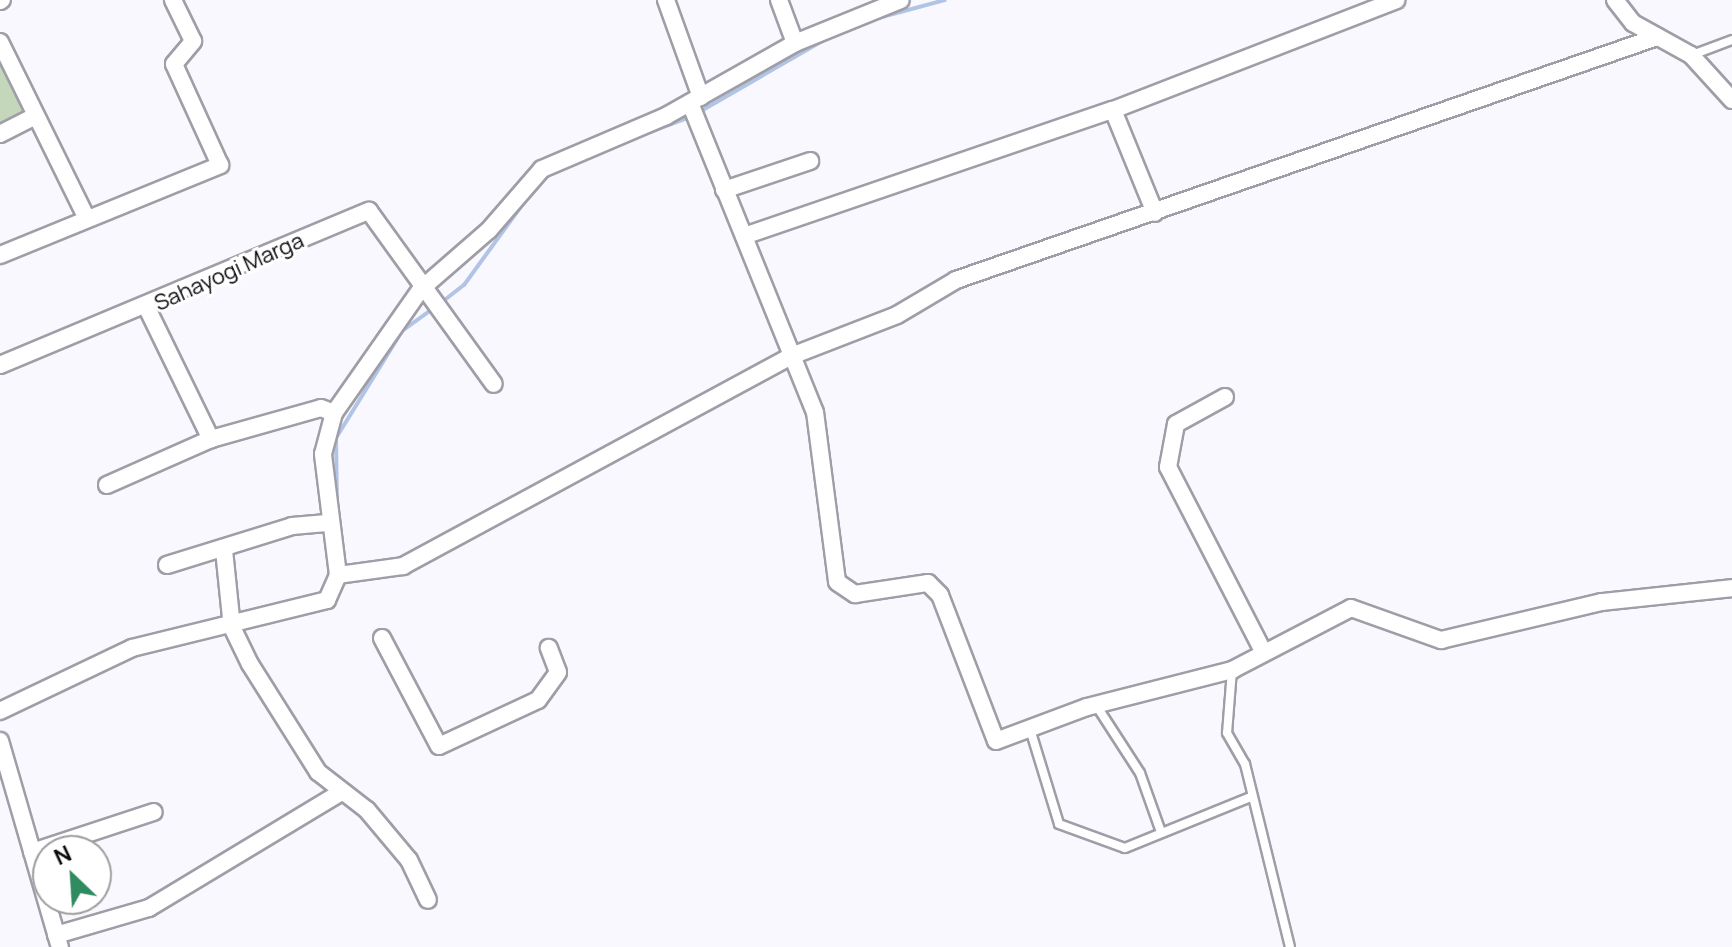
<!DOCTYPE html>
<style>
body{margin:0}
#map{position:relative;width:1732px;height:947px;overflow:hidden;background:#f9f8fe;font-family:Manrope,sans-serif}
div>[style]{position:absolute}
.green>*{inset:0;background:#c4d7ba}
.stream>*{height:4px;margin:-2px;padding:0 2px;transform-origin:2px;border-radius:2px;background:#b1c4e5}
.roads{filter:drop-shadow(2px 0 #9f9ea7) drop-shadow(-2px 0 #9f9ea7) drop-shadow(0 2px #9f9ea7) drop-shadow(0 -2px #9f9ea7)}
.service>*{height:8px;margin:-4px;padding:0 4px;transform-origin:4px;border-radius:4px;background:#fff}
.minor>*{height:16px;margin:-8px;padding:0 8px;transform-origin:8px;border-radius:8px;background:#fff}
span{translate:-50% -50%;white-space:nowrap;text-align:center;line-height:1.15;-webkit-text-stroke:6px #fff;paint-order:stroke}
.street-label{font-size:22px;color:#0c0c0f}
.north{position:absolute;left:32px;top:835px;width:80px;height:80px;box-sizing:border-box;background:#fff;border:2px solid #9e9e9f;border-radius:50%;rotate:335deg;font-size:22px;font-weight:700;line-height:32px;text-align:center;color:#0c0c0f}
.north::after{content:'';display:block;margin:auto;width:28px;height:36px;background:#308b61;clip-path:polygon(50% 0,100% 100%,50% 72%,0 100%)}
</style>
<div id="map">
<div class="green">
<div style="clip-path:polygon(6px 59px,30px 114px,0 128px,0 61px)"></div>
</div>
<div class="stream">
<div style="left:878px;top:18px;width:69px;rotate:-15deg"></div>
<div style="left:701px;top:111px;width:140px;rotate:-30deg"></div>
<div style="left:629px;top:140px;width:65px;rotate:-20.7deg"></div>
<div style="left:442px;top:302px;width:28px;rotate:-38deg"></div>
<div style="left:464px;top:285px;width:104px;rotate:-54deg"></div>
<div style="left:337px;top:508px;width:70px;rotate:-90.8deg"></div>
<div style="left:336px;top:438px;width:126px;rotate:-58.3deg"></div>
<div style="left:402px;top:331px;width:39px;rotate:-36deg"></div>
</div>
<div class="roads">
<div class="service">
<div style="left:1692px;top:55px;width:43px;rotate:-20.6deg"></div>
<div style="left:1232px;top:670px;width:63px;rotate:94.5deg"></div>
<div style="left:1227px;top:733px;width:36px;rotate:60deg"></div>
<div style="left:1245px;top:764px;width:188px;rotate:76.2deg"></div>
<div style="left:1096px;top:705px;width:81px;rotate:57.1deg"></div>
<div style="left:1140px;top:773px;width:63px;rotate:70.4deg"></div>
<div style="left:1030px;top:729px;width:99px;rotate:73deg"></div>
<div style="left:1059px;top:824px;width:70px;rotate:20deg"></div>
<div style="left:1125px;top:848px;width:133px;rotate:-22.1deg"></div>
</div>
<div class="minor">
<div style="left:666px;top:0;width:103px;rotate:70.2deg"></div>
<div style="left:779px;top:0;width:46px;rotate:69.6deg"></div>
<div style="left:1615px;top:0;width:29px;rotate:52deg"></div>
<div style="left:1633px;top:23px;width:66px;rotate:28.9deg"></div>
<div style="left:1691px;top:55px;width:61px;rotate:47.7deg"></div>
<div style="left:0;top:1px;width:2px;rotate:-27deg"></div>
<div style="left:0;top:42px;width:197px;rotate:63.8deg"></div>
<div style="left:690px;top:103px;width:333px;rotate:68deg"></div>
<div style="left:815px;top:412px;width:171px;rotate:82.6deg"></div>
<div style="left:837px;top:582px;width:22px;rotate:34deg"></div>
<div style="left:855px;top:594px;width:74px;rotate:-8.6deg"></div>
<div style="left:928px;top:583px;width:17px;rotate:45deg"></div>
<div style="left:940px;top:595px;width:156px;rotate:69deg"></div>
<div style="left:996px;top:741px;width:97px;rotate:-20.5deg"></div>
<div style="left:1087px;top:707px;width:150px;rotate:-14.3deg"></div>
<div style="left:1232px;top:670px;width:134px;rotate:-27.5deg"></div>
<div style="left:1351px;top:608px;width:96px;rotate:19.6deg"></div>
<div style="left:1441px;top:640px;width:165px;rotate:-13.3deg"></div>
<div style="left:1602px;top:602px;width:131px;rotate:-6.1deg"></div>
<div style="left:1113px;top:110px;width:111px;rotate:67.8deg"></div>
<div style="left:0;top:134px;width:38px;rotate:-27deg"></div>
<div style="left:724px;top:190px;width:91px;rotate:-18.6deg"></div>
<div style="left:744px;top:236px;width:390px;rotate:-18.9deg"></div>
<div style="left:1113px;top:110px;width:304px;rotate:-21.2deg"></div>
<div style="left:0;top:255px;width:238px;rotate:-22.2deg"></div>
<div style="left:220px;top:165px;width:111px;rotate:-114.5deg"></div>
<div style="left:174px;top:64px;width:30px;rotate:-50deg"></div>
<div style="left:193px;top:41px;width:46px;rotate:-116deg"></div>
<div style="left:147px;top:308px;width:146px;rotate:64deg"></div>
<div style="left:211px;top:439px;width:114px;rotate:-15.7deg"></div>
<div style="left:321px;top:408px;width:14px;rotate:21deg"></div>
<div style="left:0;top:365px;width:400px;rotate:-22.7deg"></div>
<div style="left:369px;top:211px;width:213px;rotate:54.2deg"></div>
<div style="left:1225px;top:397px;width:56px;rotate:151.1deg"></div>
<div style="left:1176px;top:424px;width:44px;rotate:100.5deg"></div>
<div style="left:1168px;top:467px;width:207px;rotate:62.7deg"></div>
<div style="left:107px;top:485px;width:114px;rotate:-23.9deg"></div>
<div style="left:224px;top:550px;width:77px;rotate:84.1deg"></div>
<div style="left:232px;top:627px;width:41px;rotate:64.1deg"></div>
<div style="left:250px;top:664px;width:128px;rotate:57.8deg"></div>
<div style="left:318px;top:772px;width:62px;rotate:37.8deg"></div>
<div style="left:367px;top:810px;width:65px;rotate:50deg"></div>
<div style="left:409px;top:860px;width:44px;rotate:64.6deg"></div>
<div style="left:167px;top:565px;width:131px;rotate:-17.3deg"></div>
<div style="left:292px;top:526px;width:38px;rotate:-5deg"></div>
<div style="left:338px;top:575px;width:66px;rotate:-7.9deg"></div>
<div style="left:403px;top:566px;width:444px;rotate:-28.4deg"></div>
<div style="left:794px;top:355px;width:110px;rotate:-21.2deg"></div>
<div style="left:897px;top:315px;width:69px;rotate:-30.7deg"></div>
<div style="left:956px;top:280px;width:742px;rotate:-19.12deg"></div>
<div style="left:382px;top:638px;width:122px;rotate:62.2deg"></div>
<div style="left:439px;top:746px;width:109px;rotate:-24.9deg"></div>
<div style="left:538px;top:700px;width:34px;rotate:-54deg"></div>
<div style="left:558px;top:672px;width:26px;rotate:-111deg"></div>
<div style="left:0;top:711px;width:146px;rotate:-25.5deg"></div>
<div style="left:132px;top:648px;width:201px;rotate:-13.8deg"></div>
<div style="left:327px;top:600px;width:27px;rotate:-66deg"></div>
<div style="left:338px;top:575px;width:122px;rotate:-97.1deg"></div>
<div style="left:323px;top:454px;width:42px;rotate:-75deg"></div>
<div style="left:334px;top:413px;width:150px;rotate:-55deg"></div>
<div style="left:420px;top:290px;width:91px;rotate:-41deg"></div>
<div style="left:489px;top:230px;width:81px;rotate:-49deg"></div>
<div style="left:542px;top:169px;width:135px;rotate:-23.1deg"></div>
<div style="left:666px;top:116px;width:148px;rotate:-29.5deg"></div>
<div style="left:795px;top:43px;width:114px;rotate:-22.1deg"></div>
<div style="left:0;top:741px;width:215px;rotate:73.8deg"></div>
<div style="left:32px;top:852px;width:128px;rotate:-18.2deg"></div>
<div style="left:56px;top:935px;width:97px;rotate:-16.2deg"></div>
<div style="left:149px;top:908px;width:223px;rotate:-31.1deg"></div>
</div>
</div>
<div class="street-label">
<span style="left:229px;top:272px;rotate:-24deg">Sahayogi Marga</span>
</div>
<div class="north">N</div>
</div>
